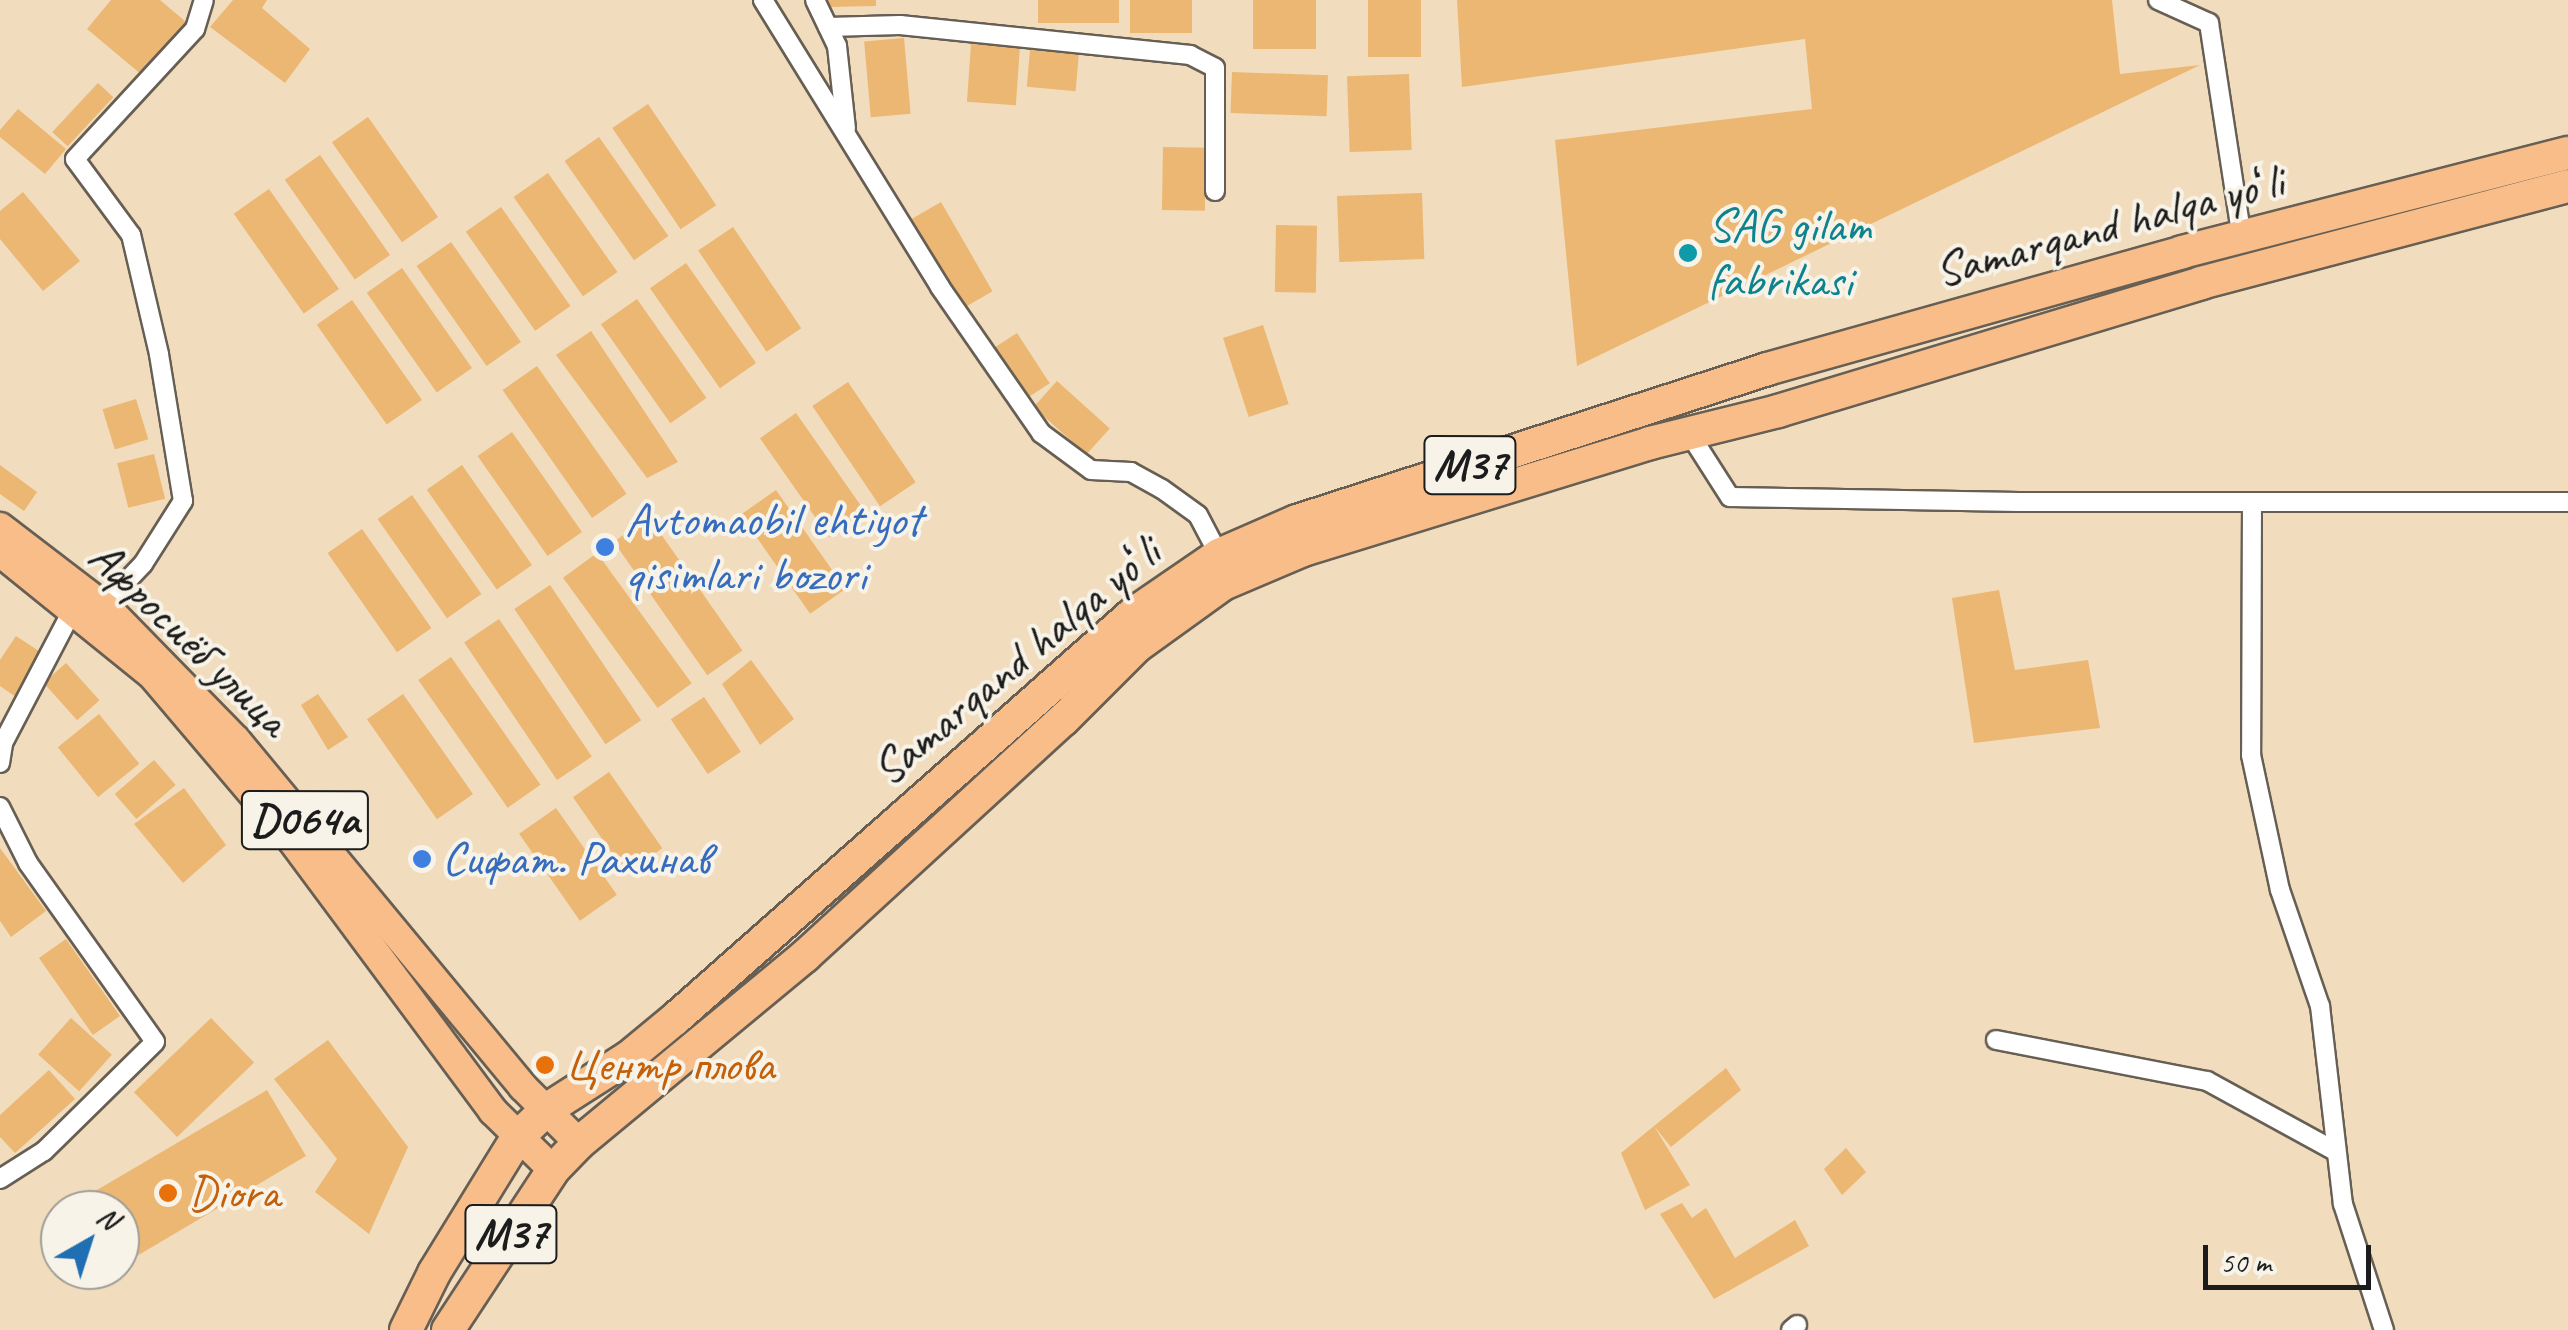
<!DOCTYPE html>
<meta charset="utf-8">
<style>
body{margin:0}
#map{position:relative;width:2568px;height:1330px;overflow:hidden;background:#f1dcbd;font-family:Caveat,sans-serif}
div>[style]{position:absolute}
.building>*{inset:0;background:#ebb772;transform-origin:0 0}
.roads{filter:drop-shadow(2px 0 #675f54) drop-shadow(-2px 0 #675f54) drop-shadow(0 2px #675f54) drop-shadow(0 -2px #675f54)}
.street>*{height:18px;margin:-9px;padding:0 9px;transform-origin:9px;border-radius:9px;background:#fff}
.primary>*{height:28px;margin:-14px;padding:0 14px;transform-origin:14px;border-radius:14px;background:#f8bd89}
.highway>*{height:32px;margin:-16px;padding:0 16px;transform-origin:16px;border-radius:16px;background:#f8bd89}
.dots>*{width:28px;height:28px;translate:-50% -50%;box-sizing:border-box;border:5px solid #f7f3e8;border-radius:50%}
span{translate:-50% -50%;white-space:nowrap;text-align:center;line-height:1.15;-webkit-text-stroke:8px #f7f3e8;paint-order:stroke}
.shield-label span{padding:2px 8px;background:#f7f3e8;border:2px solid;border-radius:8px;-webkit-text-stroke-width:0}
.shield-label{font-size:45px;color:#1c1c1c;font-weight:700}
.culture-label{font-size:48px;color:#0d838f}
.left{translate:0 -50%;text-align:left}
.street-label{font-size:48px;color:#1c1c1c}
.shop-label{font-size:48px;color:#366cbe}
.food-label{font-size:48px;color:#c56008}
.north{position:absolute;left:40px;top:1190px;width:100px;height:100px;box-sizing:border-box;background:#f7f3e8;border:2px solid #9f9d96;border-radius:50%;rotate:39deg;font-size:28px;font-weight:700;line-height:40px;text-align:center;color:#1c1c1c}
.north::after{content:'';display:block;margin:auto;width:35px;height:45px;background:#1f6fb2;clip-path:polygon(50% 0,100% 100%,50% 72%,0 100%)}
.scale{position:absolute;left:2203px;top:1245px;width:168px;height:45px;box-sizing:border-box;border:5px solid #1c1c1c;border-top:0;padding-left:12px;font-size:30px;line-height:35px;white-space:nowrap;color:#1c1c1c;-webkit-text-stroke:8px #f7f3e8;paint-order:stroke}
</style>
<div id="map">
<div class="building">
<div style="clip-path:polygon(111px 0,160px 0,186px 22px,142px 75px,87px 29px)"></div>
<div style="clip-path:polygon(233px 0,267px 0,262px 8px,310px 49px,285px 83px,210px 27px)"></div>
<div style="clip-path:polygon(828px 0,876px 0,876px 6px,828px 7px)"></div>
<div style="left:1038px;top:0;width:81px;height:23px"></div>
<div style="left:1130px;top:0;width:62px;height:33px"></div>
<div style="left:1253px;top:0;width:63px;height:49px"></div>
<div style="left:1368px;top:0;width:53px;height:57px"></div>
<div style="clip-path:polygon(1457px 0,2112px 0,2120px 74px,2200px 65px,1577px 366px,1555px 140px,1812px 109px,1805px 39px,1462px 87px)"></div>
<div style="left:904px;top:38px;width:76px;height:40px;rotate:85deg"></div>
<div style="left:971px;top:44px;width:49px;height:58px;rotate:4deg"></div>
<div style="left:1030px;top:50px;width:49px;height:37px;rotate:5deg"></div>
<div style="left:1232px;top:72px;width:96px;height:41px;rotate:2deg"></div>
<div style="left:1409px;top:74px;width:76px;height:62px;rotate:88deg"></div>
<div style="left:98px;top:83px;width:21px;height:67px;rotate:43deg"></div>
<div style="left:648px;top:104px;width:122px;height:43px;rotate:56deg"></div>
<div style="clip-path:polygon(18px 109px,66px 149px,45px 174px,0 137px,0 130px)"></div>
<div style="left:368px;top:117px;width:122px;height:44px;rotate:55deg"></div>
<div style="left:599px;top:137px;width:121px;height:42px;rotate:55deg"></div>
<div style="left:1163px;top:147px;width:43px;height:63px;rotate:1deg"></div>
<div style="left:320px;top:155px;width:122px;height:43px;rotate:55deg"></div>
<div style="left:548px;top:173px;width:121px;height:42px;rotate:55deg"></div>
<div style="left:269px;top:189px;width:122px;height:43px;rotate:55deg"></div>
<div style="clip-path:polygon(23px 192px,80px 261px,43px 291px,0 239px,0 211px)"></div>
<div style="left:1422px;top:193px;width:66px;height:85px;rotate:88deg"></div>
<div style="left:941px;top:202px;width:103px;height:36px;rotate:60deg"></div>
<div style="left:501px;top:207px;width:121px;height:43px;rotate:55deg"></div>
<div style="left:1276px;top:225px;width:41px;height:67px;rotate:1deg"></div>
<div style="left:733px;top:227px;width:122px;height:42px;rotate:56deg"></div>
<div style="left:451px;top:242px;width:122px;height:42px;rotate:55deg"></div>
<div style="left:686px;top:263px;width:122px;height:44px;rotate:55deg"></div>
<div style="left:402px;top:268px;width:122px;height:43px;rotate:55deg"></div>
<div style="left:637px;top:299px;width:121px;height:44px;rotate:55deg"></div>
<div style="left:352px;top:300px;width:122px;height:43px;rotate:55deg"></div>
<div style="left:1263px;top:325px;width:83px;height:42px;rotate:72deg"></div>
<div style="clip-path:polygon(591px 331px,678px 462px,647px 478px,556px 355px)"></div>
<div style="left:1017px;top:333px;width:60px;height:30px;rotate:57deg"></div>
<div style="left:537px;top:366px;width:156px;height:42px;rotate:55deg"></div>
<div style="left:1057px;top:381px;width:71px;height:35px;rotate:42deg"></div>
<div style="left:848px;top:382px;width:121px;height:43px;rotate:56deg"></div>
<div style="left:136px;top:399px;width:42px;height:35px;rotate:73deg"></div>
<div style="left:796px;top:413px;width:121px;height:44px;rotate:55deg"></div>
<div style="left:512px;top:432px;width:122px;height:42px;rotate:55deg"></div>
<div style="left:154px;top:454px;width:46px;height:38px;rotate:76deg"></div>
<div style="clip-path:polygon(0 465px,37px 492px,24px 511px,0 494px)"></div>
<div style="left:462px;top:465px;width:122px;height:43px;rotate:55deg"></div>
<div style="left:776px;top:490px;width:121px;height:43px;rotate:55deg"></div>
<div style="left:412px;top:495px;width:121px;height:42px;rotate:55deg"></div>
<div style="left:649px;top:517px;width:163px;height:43px;rotate:55deg"></div>
<div style="left:362px;top:529px;width:121px;height:42px;rotate:55deg"></div>
<div style="left:597px;top:553px;width:161px;height:42px;rotate:54deg"></div>
<div style="left:550px;top:585px;width:163px;height:43px;rotate:56deg"></div>
<div style="clip-path:polygon(1999px 590px,2015px 670px,2088px 660px,2100px 728px,1974px 743px,1952px 598px)"></div>
<div style="left:499px;top:619px;width:166px;height:42px;rotate:56deg"></div>
<div style="clip-path:polygon(16px 636px,45px 655px,16px 697px,0 686px,0 660px)"></div>
<div style="left:451px;top:657px;width:156px;height:40px;rotate:55deg"></div>
<div style="clip-path:polygon(751px 660px,794px 719px,760px 745px,722px 684px)"></div>
<div style="left:66px;top:663px;width:50px;height:30px;rotate:48deg"></div>
<div style="clip-path:polygon(318px 694px,348px 737px,328px 750px,301px 705px)"></div>
<div style="left:403px;top:694px;width:122px;height:44px;rotate:55deg"></div>
<div style="left:704px;top:697px;width:66px;height:40px;rotate:56deg"></div>
<div style="left:99px;top:714px;width:64px;height:53px;rotate:51deg"></div>
<div style="left:154px;top:760px;width:33px;height:52px;rotate:49deg"></div>
<div style="left:609px;top:772px;width:93px;height:44px;rotate:55deg"></div>
<div style="clip-path:polygon(184px 788px,226px 845px,183px 883px,134px 824px)"></div>
<div style="left:556px;top:808px;width:106px;height:45px;rotate:55deg"></div>
<div style="clip-path:polygon(0 848px,46px 911px,11px 937px,0 921px)"></div>
<div style="left:66px;top:939px;width:94px;height:33px;rotate:55deg"></div>
<div style="left:71px;top:1018px;width:55px;height:49px;rotate:42deg"></div>
<div style="left:211px;top:1018px;width:62px;height:107px;rotate:46deg"></div>
<div style="clip-path:polygon(328px 1040px,408px 1147px,369px 1234px,315px 1192px,337px 1159px,274px 1079px)"></div>
<div style="clip-path:polygon(1726px 1068px,1741px 1090px,1671px 1147px,1654px 1126px,1690px 1185px,1645px 1210px,1621px 1153px,1654px 1126px)"></div>
<div style="clip-path:polygon(49px 1070px,75px 1099px,15px 1153px,0 1137px,0 1115px)"></div>
<div style="clip-path:polygon(267px 1090px,306px 1156px,120px 1266px,120px 1210px,63px 1210px)"></div>
<div style="clip-path:polygon(1846px 1148px,1866px 1172px,1842px 1195px,1824px 1169px)"></div>
<div style="clip-path:polygon(1682px 1203px,1692px 1218px,1706px 1208px,1735px 1258px,1795px 1220px,1809px 1246px,1714px 1299px,1660px 1214px)"></div>
</div>
<div class="roads">
<div class="street">
<div style="left:763px;top:0;width:337px;rotate:58.3deg"></div>
<div style="left:940px;top:287px;width:178px;rotate:55.3deg"></div>
<div style="left:1041px;top:433px;width:62px;rotate:36.5deg"></div>
<div style="left:1091px;top:470px;width:40px;rotate:2.9deg"></div>
<div style="left:1131px;top:472px;width:35px;rotate:29deg"></div>
<div style="left:1162px;top:489px;width:44px;rotate:35.8deg"></div>
<div style="left:1198px;top:515px;width:45px;rotate:62.3deg"></div>
<div style="left:815px;top:0;width:51px;rotate:64.4deg"></div>
<div style="left:837px;top:46px;width:83px;rotate:83.8deg"></div>
<div style="left:2158px;top:0;width:56px;rotate:24.3deg"></div>
<div style="left:2209px;top:23px;width:218px;rotate:81.3deg"></div>
<div style="left:828px;top:27px;width:72px;rotate:-1.6deg"></div>
<div style="left:900px;top:25px;width:292px;rotate:5.9deg"></div>
<div style="left:1190px;top:55px;width:28px;rotate:27deg"></div>
<div style="left:1215px;top:68px;width:123px;rotate:90deg"></div>
<div style="left:1689px;top:433px;width:76px;rotate:57.4deg"></div>
<div style="left:1730px;top:497px;width:289px;rotate:1deg"></div>
<div style="left:2019px;top:502px;width:549px"></div>
<div style="left:2252px;top:502px;width:253px;rotate:90.2deg"></div>
<div style="left:2251px;top:755px;width:138px;rotate:77.9deg"></div>
<div style="left:2280px;top:890px;width:123px;rotate:71deg"></div>
<div style="left:2320px;top:1006px;width:199px;rotate:83.4deg"></div>
<div style="left:2343px;top:1204px;width:133px;rotate:72deg"></div>
<div style="left:103px;top:606px;width:58px;rotate:-46.4deg"></div>
<div style="left:143px;top:564px;width:75px;rotate:-57.6deg"></div>
<div style="left:183px;top:501px;width:149px;rotate:-99.3deg"></div>
<div style="left:159px;top:354px;width:122px;rotate:-103.2deg"></div>
<div style="left:131px;top:235px;width:94px;rotate:-126.4deg"></div>
<div style="left:75px;top:159px;width:177px;rotate:-47.3deg"></div>
<div style="left:195px;top:29px;width:30px;rotate:-73deg"></div>
<div style="left:0;top:763px;width:20px;rotate:-81deg"></div>
<div style="left:3px;top:743px;width:149px;rotate:-62.4deg"></div>
<div style="left:0;top:807px;width:63px;rotate:63.4deg"></div>
<div style="left:28px;top:863px;width:219px;rotate:54.6deg"></div>
<div style="left:155px;top:1042px;width:156px;rotate:135.5deg"></div>
<div style="left:44px;top:1151px;width:52px;rotate:147.5deg"></div>
<div style="left:1996px;top:1040px;width:215px;rotate:11deg"></div>
<div style="left:2207px;top:1081px;width:146px;rotate:28.7deg"></div>
<div style="left:1791px;top:1330px;width:8px;rotate:-40deg"></div>
</div>
<div class="primary">
<div style="left:0;top:527px;width:140px;rotate:37.4deg"></div>
<div style="left:111px;top:612px;width:179px;rotate:45.7deg"></div>
<div style="left:236px;top:740px;width:450px;rotate:50.4deg"></div>
<div style="left:523px;top:1087px;width:79px;rotate:45deg"></div>
<div style="left:0;top:552px;width:197px;rotate:39deg"></div>
<div style="left:153px;top:676px;width:214px;rotate:49.7deg"></div>
<div style="left:291px;top:839px;width:339px;rotate:53.4deg"></div>
<div style="left:493px;top:1111px;width:84px;rotate:44.5deg"></div>
</div>
<div class="highway">
<div style="left:406px;top:1330px;width:64px;rotate:-63.8deg"></div>
<div style="left:434px;top:1273px;width:158px;rotate:-58.4deg"></div>
<div style="left:517px;top:1138px;width:40px;rotate:-44deg"></div>
<div style="left:546px;top:1110px;width:98px;rotate:-32.6deg"></div>
<div style="left:629px;top:1057px;width:60px;rotate:-39.6deg"></div>
<div style="left:675px;top:1019px;width:611px;rotate:-41.49deg"></div>
<div style="left:1133px;top:614px;width:104px;rotate:-34.5deg"></div>
<div style="left:1219px;top:555px;width:85px;rotate:-23.6deg"></div>
<div style="left:1297px;top:521px;width:494px;rotate:-17.9deg"></div>
<div style="left:1767px;top:369px;width:431px;rotate:-15.7deg"></div>
<div style="left:2182px;top:252px;width:398px;rotate:-14.4deg"></div>
<div style="left:448px;top:1330px;width:191px;rotate:-56.7deg"></div>
<div style="left:553px;top:1170px;width:37px;rotate:-46deg"></div>
<div style="left:579px;top:1143px;width:293px;rotate:-39.6deg"></div>
<div style="left:805px;top:956px;width:350px;rotate:-42.5deg"></div>
<div style="left:1063px;top:720px;width:105px;rotate:-45deg"></div>
<div style="left:1137px;top:646px;width:106px;rotate:-35.8deg"></div>
<div style="left:1223px;top:584px;width:87px;rotate:-23deg"></div>
<div style="left:1303px;top:550px;width:363px;rotate:-17.1deg"></div>
<div style="left:1650px;top:443px;width:132px;rotate:-14deg"></div>
<div style="left:1778px;top:411px;width:442px;rotate:-16.8deg"></div>
<div style="left:2201px;top:283px;width:380px;rotate:-14.8deg"></div>
</div>
</div>
<div class="dots">
<div style="left:1688px;top:253px;background:#0f9aa8"></div>
<div style="left:605px;top:547px;background:#3f7fe0"></div>
<div style="left:422px;top:859px;background:#3f7fe0"></div>
<div style="left:545px;top:1065px;background:#e8710a"></div>
<div style="left:168px;top:1193px;background:#e8710a"></div>
</div>
<div class="shield-label">
<span style="left:1470px;top:465px">M37</span>
<span style="left:305px;top:820px">D064a</span>
<span style="left:511px;top:1234px">M37</span>
</div>
<div class="culture-label">
<span class="left" style="left:1708px;top:253px">SAG gilam<br>fabrikasi</span>
</div>
<div class="street-label">
<span style="left:2109px;top:226px;rotate:-15deg">Samarqand halqa yoʻli</span>
<span style="left:189px;top:638px;rotate:44deg">Афросиёб улица</span>
<span style="left:1016px;top:661px;rotate:-40deg">Samarqand halqa yoʻli</span>
</div>
<div class="shop-label">
<span class="left" style="left:625px;top:547px">Avtomaobil ehtiyot<br>qisimlari bozori</span>
<span class="left" style="left:442px;top:859px">Сифат. Рахинав</span>
</div>
<div class="food-label">
<span class="left" style="left:565px;top:1065px">Центр плова</span>
<span class="left" style="left:188px;top:1193px">Diora</span>
</div>
<div class="north">N</div>
<div class="scale">50 m</div>
</div>
